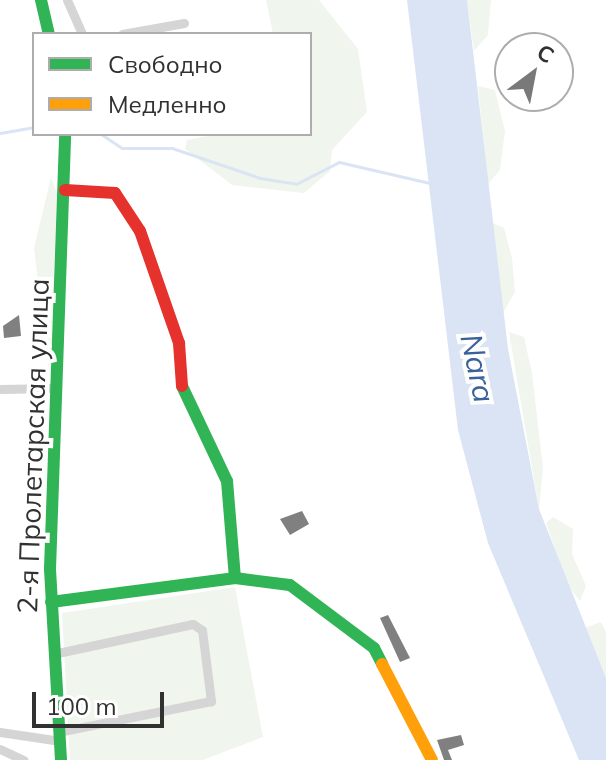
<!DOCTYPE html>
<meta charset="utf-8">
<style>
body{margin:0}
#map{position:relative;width:606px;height:760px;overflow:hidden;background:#fff;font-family:Mulish,sans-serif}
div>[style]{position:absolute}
.green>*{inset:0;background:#f0f6ed}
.water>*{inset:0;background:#dae4f4}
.stream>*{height:3px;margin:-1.5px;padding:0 1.5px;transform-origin:1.5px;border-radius:1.5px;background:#dae4f4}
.building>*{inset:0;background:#808080}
.street>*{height:9px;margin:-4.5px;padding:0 4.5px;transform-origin:4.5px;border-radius:4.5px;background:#d5d5d5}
.fast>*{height:12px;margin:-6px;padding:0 6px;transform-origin:6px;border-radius:6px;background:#30b455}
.slow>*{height:12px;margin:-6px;padding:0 6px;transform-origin:6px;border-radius:6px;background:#ff9f0a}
.jam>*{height:12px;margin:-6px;padding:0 6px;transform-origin:6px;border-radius:6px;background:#e5322d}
span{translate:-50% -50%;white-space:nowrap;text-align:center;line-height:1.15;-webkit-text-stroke:8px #fff;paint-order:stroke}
.street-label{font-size:28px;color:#313131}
.water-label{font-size:30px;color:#39619a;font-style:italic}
.legend{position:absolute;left:32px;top:32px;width:280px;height:104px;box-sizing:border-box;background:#fff;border:2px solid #adadad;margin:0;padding:10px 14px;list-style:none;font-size:24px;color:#313131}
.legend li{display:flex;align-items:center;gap:16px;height:40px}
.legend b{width:40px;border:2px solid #adadad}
.north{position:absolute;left:494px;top:32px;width:80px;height:80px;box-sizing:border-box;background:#fff;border:2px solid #adadad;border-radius:50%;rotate:32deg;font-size:22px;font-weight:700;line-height:32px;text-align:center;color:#313131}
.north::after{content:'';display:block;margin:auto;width:28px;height:36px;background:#797979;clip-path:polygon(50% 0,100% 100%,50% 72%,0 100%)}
.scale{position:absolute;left:32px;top:692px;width:132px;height:36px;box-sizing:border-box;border:4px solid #313131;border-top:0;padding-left:10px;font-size:24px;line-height:28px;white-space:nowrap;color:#313131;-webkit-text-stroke:6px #fff;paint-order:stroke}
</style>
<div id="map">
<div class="green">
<div style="clip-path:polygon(266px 0,319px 0,358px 49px,367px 112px,332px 150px,330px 171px,304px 193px,232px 185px,185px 149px,187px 140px,218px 134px,310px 134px,310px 34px,273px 34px)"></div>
<div style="clip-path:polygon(467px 0,491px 0,488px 35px,474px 51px)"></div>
<div style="clip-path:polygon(478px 86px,495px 90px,505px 131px,500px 170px,488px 184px)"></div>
<div style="clip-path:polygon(51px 177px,57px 194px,50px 378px,34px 248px)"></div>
<div style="clip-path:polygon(491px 222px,504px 228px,512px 258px,515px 292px,503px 313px)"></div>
<div style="clip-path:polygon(509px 332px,524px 337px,532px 373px,543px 468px,539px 509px)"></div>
<div style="clip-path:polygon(553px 517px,573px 529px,572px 554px,586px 586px,580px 601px,568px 586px,546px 523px)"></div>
<div style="clip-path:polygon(235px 587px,263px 737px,203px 760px,70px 760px,62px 613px)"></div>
<div style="clip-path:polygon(601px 622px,606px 632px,606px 677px,584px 628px)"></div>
</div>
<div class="water">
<div style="clip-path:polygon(407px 0,467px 0,508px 349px,539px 509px,606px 678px,606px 760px,579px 760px,488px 543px,458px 430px)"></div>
</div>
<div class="stream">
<div style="left:0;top:133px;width:35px;rotate:-10deg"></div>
<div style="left:101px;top:134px;width:25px;rotate:34deg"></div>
<div style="left:122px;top:148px;width:50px"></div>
<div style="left:172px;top:148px;width:93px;rotate:18.8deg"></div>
<div style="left:260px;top:178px;width:36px;rotate:9deg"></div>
<div style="left:296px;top:184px;width:48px;rotate:-27.1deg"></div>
<div style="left:339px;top:162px;width:93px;rotate:13deg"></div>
</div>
<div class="building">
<div style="clip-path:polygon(19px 315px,21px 336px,4px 338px,3px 326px)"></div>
<div style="clip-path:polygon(302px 511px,309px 524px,290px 535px,280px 519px)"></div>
<div style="clip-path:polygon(388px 615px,410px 658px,400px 662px,380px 618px)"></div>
<div style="clip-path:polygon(461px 735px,464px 745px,448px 750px,452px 760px,444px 760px,437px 740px)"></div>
</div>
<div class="street">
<div style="left:67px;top:0;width:37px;rotate:66deg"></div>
<div style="left:122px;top:34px;width:63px;rotate:-10.1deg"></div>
<div style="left:0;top:389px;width:57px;rotate:-1deg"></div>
<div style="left:53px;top:654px;width:143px;rotate:-12.1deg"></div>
<div style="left:193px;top:624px;width:11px;rotate:34deg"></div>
<div style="left:202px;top:630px;width:72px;rotate:82.8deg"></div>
<div style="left:211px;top:701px;width:155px;rotate:168.5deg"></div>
<div style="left:0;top:732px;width:61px;rotate:8.5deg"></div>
<div style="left:0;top:749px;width:26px;rotate:25deg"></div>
</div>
<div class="fast">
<div style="left:41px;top:0;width:35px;rotate:77deg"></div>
<div style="left:182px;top:386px;width:105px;rotate:64.7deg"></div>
<div style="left:227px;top:481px;width:97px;rotate:85.3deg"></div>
<div style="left:51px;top:602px;width:186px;rotate:-7.4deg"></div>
<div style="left:235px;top:578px;width:55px;rotate:7.3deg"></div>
<div style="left:290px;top:585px;width:105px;rotate:36.9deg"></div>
<div style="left:374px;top:648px;width:18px;rotate:63deg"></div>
<div style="left:61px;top:760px;width:191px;rotate:-93.3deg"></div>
<div style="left:50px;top:569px;width:435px;rotate:-88deg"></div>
</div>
<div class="slow">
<div style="left:382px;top:664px;width:108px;rotate:62.5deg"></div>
</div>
<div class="jam">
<div style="left:65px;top:190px;width:50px;rotate:3.4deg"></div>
<div style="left:115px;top:193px;width:45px;rotate:56.7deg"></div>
<div style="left:140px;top:231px;width:119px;rotate:70.8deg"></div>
<div style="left:179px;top:343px;width:43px;rotate:86deg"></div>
</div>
<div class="street-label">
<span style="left:33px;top:446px;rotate:-88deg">2-я Пролетарская улица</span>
</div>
<div class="water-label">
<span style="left:478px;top:368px;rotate:78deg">Nara</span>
</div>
<ul class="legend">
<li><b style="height:10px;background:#30b455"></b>Свободно</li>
<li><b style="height:10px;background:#ff9f0a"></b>Медленно</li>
</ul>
<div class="north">С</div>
<div class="scale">100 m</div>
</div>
